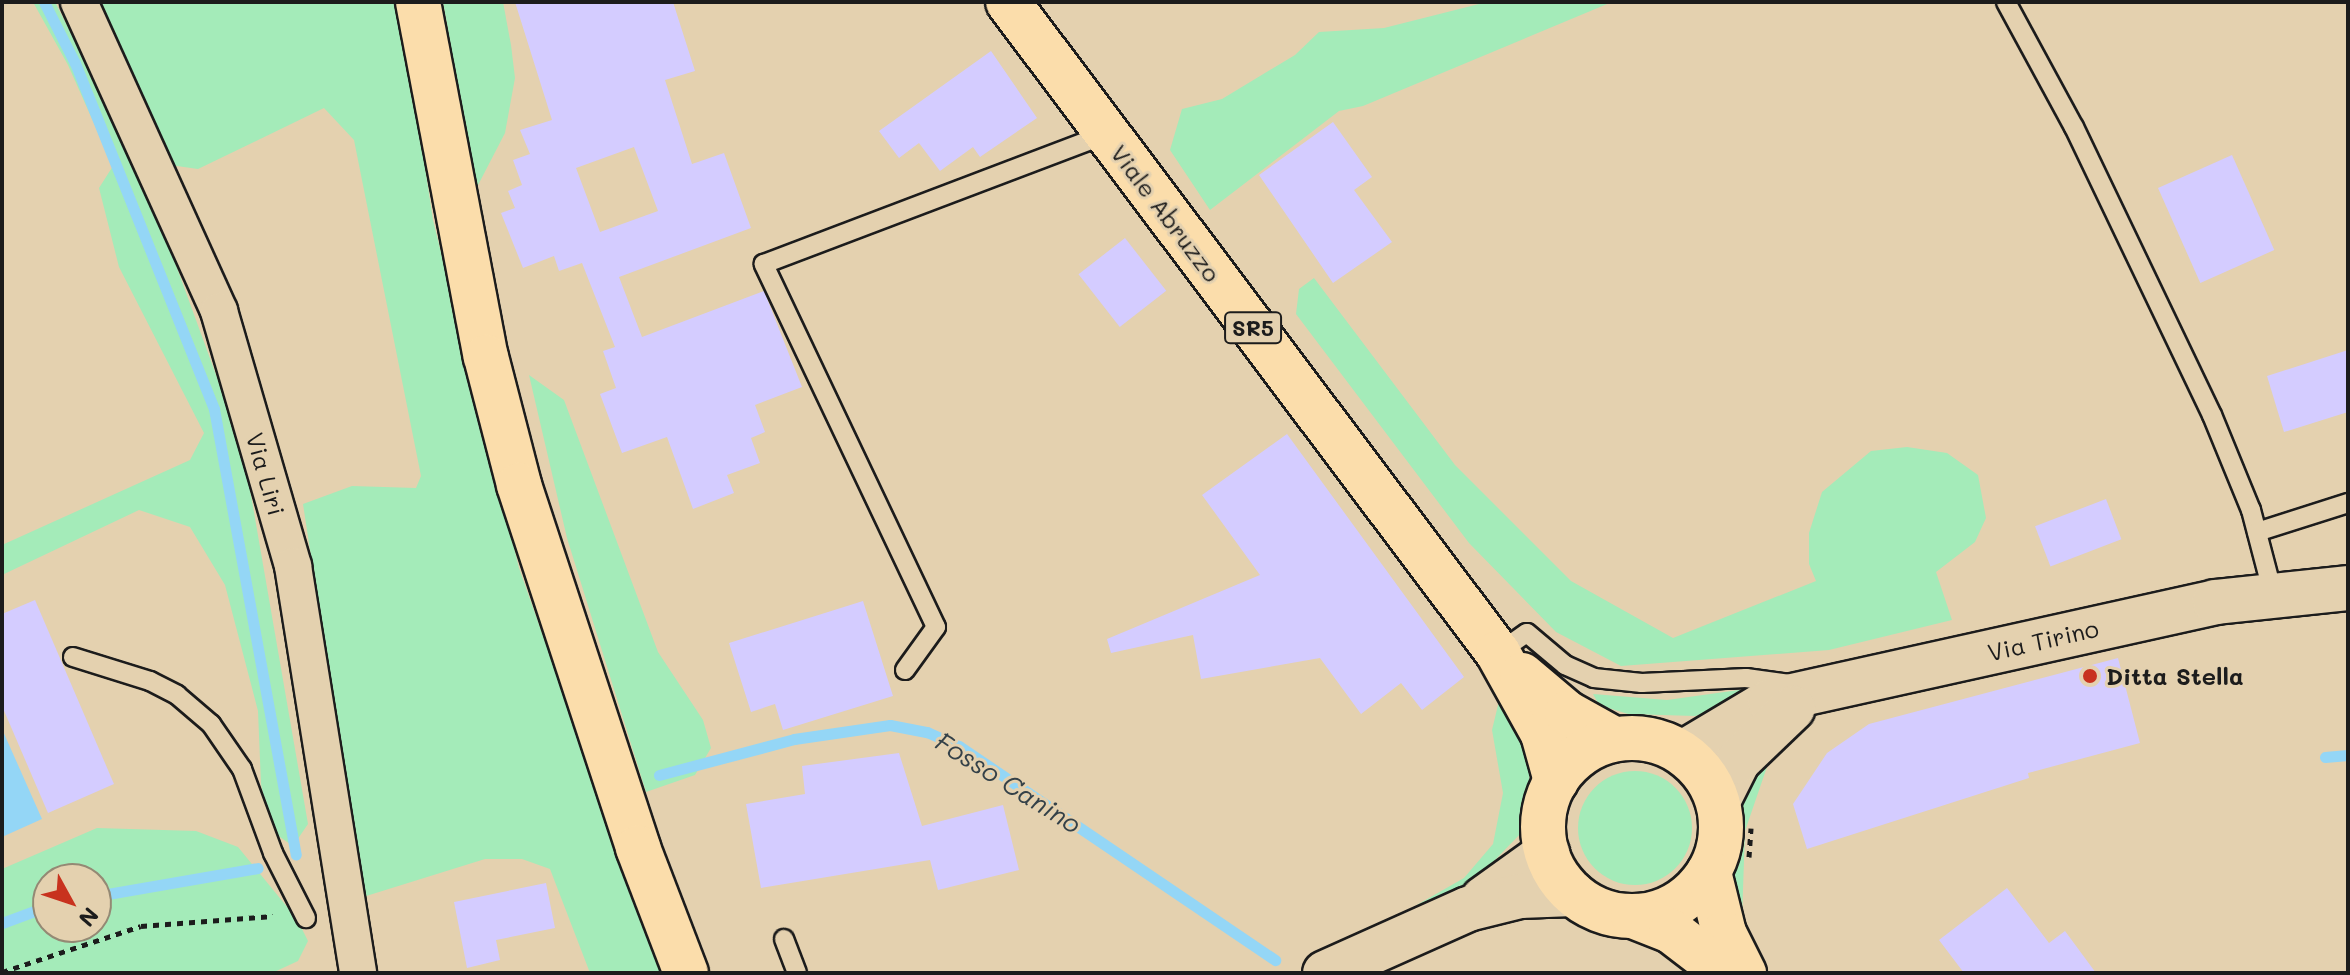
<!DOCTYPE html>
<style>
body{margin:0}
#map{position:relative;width:2350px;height:975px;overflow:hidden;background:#e4d1af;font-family:Mali,sans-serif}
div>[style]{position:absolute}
.green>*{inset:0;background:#a4ebb9}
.round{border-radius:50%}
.water>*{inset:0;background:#94d6f6}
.stream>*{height:11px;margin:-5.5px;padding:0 5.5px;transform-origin:5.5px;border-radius:5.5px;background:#94d6f6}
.building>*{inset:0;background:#d4ccff;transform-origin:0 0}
.path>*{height:5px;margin-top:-2.5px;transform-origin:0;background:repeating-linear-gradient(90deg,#1c1c1c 0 6px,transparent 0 12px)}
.roads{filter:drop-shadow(2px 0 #1c1c1c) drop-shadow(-2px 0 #1c1c1c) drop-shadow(0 2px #1c1c1c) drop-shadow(0 -2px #1c1c1c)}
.lane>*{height:18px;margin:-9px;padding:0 9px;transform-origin:9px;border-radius:9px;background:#e4d1af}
.street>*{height:36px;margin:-18px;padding:0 18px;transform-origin:18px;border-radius:18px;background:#e4d1af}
.secondary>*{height:44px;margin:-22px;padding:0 22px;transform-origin:22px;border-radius:22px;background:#e4d1af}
.primary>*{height:44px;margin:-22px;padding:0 22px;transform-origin:22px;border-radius:22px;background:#fbddab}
.primary>.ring{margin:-22px;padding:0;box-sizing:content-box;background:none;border:44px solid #fbddab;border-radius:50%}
.highway>*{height:44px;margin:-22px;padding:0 22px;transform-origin:22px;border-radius:22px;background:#fbddab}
.dots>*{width:22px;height:22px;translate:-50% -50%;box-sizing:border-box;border:4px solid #e4d1af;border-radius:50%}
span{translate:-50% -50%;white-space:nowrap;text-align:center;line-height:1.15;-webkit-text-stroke:6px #e4d1af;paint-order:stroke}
.shield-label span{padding:2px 6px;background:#e4d1af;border:2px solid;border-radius:6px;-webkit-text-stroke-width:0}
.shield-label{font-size:22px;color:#1c1c1c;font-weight:700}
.street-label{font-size:24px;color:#1c1c1c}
.poi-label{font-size:24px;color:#1c1c1c;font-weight:700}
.left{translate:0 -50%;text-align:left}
.water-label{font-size:26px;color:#344148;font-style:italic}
.frame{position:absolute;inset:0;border:4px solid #1c1c1c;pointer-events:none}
.north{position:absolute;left:32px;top:863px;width:80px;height:80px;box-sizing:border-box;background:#e4d1af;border:2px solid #948974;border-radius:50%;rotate:130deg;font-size:22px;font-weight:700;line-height:32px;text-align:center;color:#1c1c1c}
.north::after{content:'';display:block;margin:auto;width:28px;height:36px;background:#c8321e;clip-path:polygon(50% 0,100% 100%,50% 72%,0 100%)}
</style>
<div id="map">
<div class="green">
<div style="clip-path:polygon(33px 2px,55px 2px,110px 110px,157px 213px,243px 449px,308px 824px,293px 846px,277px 835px,268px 817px,261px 784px,258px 711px,225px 585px,190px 527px,139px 510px,2px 575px,2px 545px,190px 460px,204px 433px,119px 267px,99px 188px,113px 166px,68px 65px)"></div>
<div style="clip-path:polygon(97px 2px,400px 2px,433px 220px,519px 568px,662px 973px,590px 973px,550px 869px,522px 859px,485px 859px,363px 897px,303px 504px,352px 486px,416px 488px,421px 476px,354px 140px,324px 108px,198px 169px,170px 165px)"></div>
<div style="clip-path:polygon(443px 2px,503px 2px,511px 45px,515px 78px,505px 133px,476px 189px)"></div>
<div style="clip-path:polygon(1487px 2px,1612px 2px,1363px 106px,1339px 111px,1210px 210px,1170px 150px,1182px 109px,1222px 99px,1295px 55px,1319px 32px,1384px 28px)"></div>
<div style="clip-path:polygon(1314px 278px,1455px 465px,1571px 581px,1673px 638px,1816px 581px,1809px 564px,1809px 533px,1822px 492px,1871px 451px,1907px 447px,1947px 453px,1978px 475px,1986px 518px,1975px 542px,1936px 572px,1952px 620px,1829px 650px,1621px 666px,1556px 632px,1469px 543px,1296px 314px,1299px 289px)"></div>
<div style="clip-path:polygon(529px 375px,564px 400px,658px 652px,703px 720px,711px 748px,695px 775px,646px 792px,567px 538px)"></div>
<div style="clip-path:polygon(1746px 689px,1725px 708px,1695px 716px,1628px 714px,1599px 705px,1593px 694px,1667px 700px)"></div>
<div style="clip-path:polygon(1499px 701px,1518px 727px,1531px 764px,1523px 831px,1468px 888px,1415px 906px,1464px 878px,1493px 844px,1503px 793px,1492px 730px)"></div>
<div style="clip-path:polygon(1769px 761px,1745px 831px,1742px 919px,1726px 885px,1739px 841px,1735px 796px)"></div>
<div class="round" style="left:1578px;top:771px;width:114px;height:114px"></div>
<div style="clip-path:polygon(evenodd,97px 828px,196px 831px,238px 847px,297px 919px,308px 941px,298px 961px,272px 973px,2px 973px,2px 869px,97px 828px,48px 879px,96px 879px,96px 927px,48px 927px,48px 879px)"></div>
</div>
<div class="water">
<div style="clip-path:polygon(2px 729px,42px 819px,2px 837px)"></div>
</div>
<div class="stream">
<div style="left:44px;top:2px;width:68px;rotate:63.1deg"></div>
<div style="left:75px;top:63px;width:373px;rotate:68.1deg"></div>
<div style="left:214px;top:409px;width:453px;rotate:79.6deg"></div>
<div style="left:2325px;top:757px;width:23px;rotate:-5deg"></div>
<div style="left:659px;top:775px;width:140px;rotate:-14.9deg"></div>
<div style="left:794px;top:739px;width:97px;rotate:-8.3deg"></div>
<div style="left:890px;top:725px;width:38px;rotate:11deg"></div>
<div style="left:927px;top:732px;width:35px;rotate:24deg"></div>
<div style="left:959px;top:746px;width:382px;rotate:34.1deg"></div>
<div style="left:96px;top:896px;width:164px;rotate:-9.8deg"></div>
<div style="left:2px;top:923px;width:49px;rotate:-20.3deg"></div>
</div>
<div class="building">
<div style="clip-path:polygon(evenodd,515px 2px,673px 2px,695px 71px,665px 80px,692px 164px,724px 153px,751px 228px,619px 277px,642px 337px,764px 291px,802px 387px,755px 405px,765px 432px,751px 438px,760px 463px,727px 475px,734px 493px,693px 509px,667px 437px,622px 453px,600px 394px,616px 388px,603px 351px,615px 347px,582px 263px,559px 271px,554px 256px,523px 268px,501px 213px,515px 208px,508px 191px,522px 185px,513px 160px,530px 154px,520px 130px,552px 120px,515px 2px,634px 147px,658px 211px,600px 232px,576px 168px,634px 147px)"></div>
<div style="clip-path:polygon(991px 51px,1037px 118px,980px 157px,973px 147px,940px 171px,919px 143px,899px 158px,879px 131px)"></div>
<div style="clip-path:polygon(1333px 122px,1372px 177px,1354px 190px,1392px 242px,1333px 283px,1259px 175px)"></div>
<div style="left:2232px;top:155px;width:104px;height:81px;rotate:66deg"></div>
<div style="left:1125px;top:238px;width:67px;height:59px;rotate:52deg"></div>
<div style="clip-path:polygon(2348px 350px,2348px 412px,2284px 432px,2267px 376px)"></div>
<div style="clip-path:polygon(1287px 434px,1464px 677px,1422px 710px,1401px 683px,1361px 714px,1320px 658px,1201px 679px,1193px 635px,1111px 653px,1107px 639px,1260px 575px,1202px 495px)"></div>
<div style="left:2106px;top:499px;width:43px;height:76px;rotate:69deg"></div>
<div style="clip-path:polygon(35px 600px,114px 784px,48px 813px,2px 706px,2px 614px)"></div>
<div style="clip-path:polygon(863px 601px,893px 696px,783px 730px,775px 704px,751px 712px,729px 643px)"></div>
<div style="clip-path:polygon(2118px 658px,2140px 743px,2028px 773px,2029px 778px,1807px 849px,1793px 804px,1827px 753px,1869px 724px)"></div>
<div style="clip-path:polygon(899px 753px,922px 826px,1003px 805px,1019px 870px,938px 890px,930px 860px,761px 888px,746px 804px,805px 794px,802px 766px)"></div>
<div style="clip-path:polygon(546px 883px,555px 928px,496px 940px,500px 960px,467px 968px,454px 902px)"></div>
<div style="clip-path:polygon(2007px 888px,2049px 943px,2065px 931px,2096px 973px,1964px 973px,1939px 940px)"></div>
</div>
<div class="path">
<div style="left:1749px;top:857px;width:29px;rotate:-86deg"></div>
<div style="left:2px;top:972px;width:146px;rotate:-18.3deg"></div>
<div style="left:141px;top:926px;width:132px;rotate:-4.3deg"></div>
</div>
<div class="roads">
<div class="lane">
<div style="left:2006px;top:2px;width:142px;rotate:61.5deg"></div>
<div style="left:2074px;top:127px;width:319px;rotate:64.4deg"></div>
<div style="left:2212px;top:415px;width:103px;rotate:67.7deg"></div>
<div style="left:2251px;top:510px;width:87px;rotate:75.3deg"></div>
<div style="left:2257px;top:532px;width:96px;rotate:-17.7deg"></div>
<div style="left:1498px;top:653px;width:35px;rotate:-35deg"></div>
<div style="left:1527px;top:633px;width:50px;rotate:40.1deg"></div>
<div style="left:1565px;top:665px;width:32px;rotate:24deg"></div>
<div style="left:1594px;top:678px;width:48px;rotate:5.9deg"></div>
<div style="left:1642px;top:683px;width:104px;rotate:-2.8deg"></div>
<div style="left:1746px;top:678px;width:44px;rotate:7.8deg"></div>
<div style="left:73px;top:657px;width:81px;rotate:17.3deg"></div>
<div style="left:150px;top:681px;width:30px;rotate:27deg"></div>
<div style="left:177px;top:695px;width:45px;rotate:40.5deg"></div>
<div style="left:211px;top:724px;width:55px;rotate:55.4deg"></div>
<div style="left:242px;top:769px;width:90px;rotate:69.7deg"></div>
<div style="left:273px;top:853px;width:73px;rotate:63.1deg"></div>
<div style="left:905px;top:670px;width:53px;rotate:-54.2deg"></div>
<div style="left:936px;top:627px;width:402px;rotate:-115.4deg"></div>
<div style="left:764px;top:264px;width:367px;rotate:-20.8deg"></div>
<div style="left:784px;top:939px;width:36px;rotate:69deg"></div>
</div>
<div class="street">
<div style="left:79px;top:2px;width:339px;rotate:65.6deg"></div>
<div style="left:219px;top:311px;width:266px;rotate:73.8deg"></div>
<div style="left:293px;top:566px;width:412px;rotate:80.9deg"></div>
</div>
<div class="secondary">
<div style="left:1683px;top:753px;width:101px;rotate:-30.9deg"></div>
<div style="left:1770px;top:701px;width:456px;rotate:-12.5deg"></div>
<div style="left:2215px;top:602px;width:134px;rotate:-6deg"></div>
<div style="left:1718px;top:801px;width:45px;rotate:-63.4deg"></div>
<div style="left:1738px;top:761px;width:76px;rotate:-43.9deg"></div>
<div style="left:1483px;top:899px;width:79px;rotate:-35.7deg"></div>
<div style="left:1325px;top:973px;width:157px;rotate:-24.1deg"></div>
<div style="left:1468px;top:909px;width:54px;rotate:-14deg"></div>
<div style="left:1520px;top:896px;width:53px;rotate:-2.2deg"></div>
</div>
<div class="primary">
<div style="left:1008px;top:2px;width:815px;rotate:53.03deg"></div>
<div style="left:1498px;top:653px;width:93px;rotate:60.9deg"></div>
<div style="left:1543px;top:734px;width:49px;rotate:74.5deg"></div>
<div style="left:1522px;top:675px;width:59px;rotate:40.2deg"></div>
<div style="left:1567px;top:713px;width:54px;rotate:29deg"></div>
<div class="ring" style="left:1543px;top:738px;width:134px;height:134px"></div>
<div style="left:1709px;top:872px;width:63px;rotate:76.2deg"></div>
<div style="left:1724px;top:933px;width:45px;rotate:63.4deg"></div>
<div style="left:1633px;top:916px;width:41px;rotate:21.5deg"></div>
<div style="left:1671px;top:931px;width:69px;rotate:37.4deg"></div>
</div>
<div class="highway">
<div style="left:418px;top:2px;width:361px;rotate:79.2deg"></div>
<div style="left:486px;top:357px;width:132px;rotate:75.5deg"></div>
<div style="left:519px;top:485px;width:382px;rotate:71.8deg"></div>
<div style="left:638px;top:848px;width:134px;rotate:69deg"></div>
</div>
</div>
<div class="dots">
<div style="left:2090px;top:676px;background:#c8321e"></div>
</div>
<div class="shield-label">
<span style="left:1253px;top:328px">SR5</span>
</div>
<div class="street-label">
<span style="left:1166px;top:213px;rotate:53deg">Viale Abruzzo</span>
<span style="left:266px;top:474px;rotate:74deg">Via Liri</span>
<span style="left:2043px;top:640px;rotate:-13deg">Via Tirino</span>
</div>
<div class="poi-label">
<span class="left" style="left:2106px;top:676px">Ditta Stella</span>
</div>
<div class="water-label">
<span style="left:1008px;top:783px;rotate:32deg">Fosso Canino</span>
</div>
<div class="frame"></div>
<div class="north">N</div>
</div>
